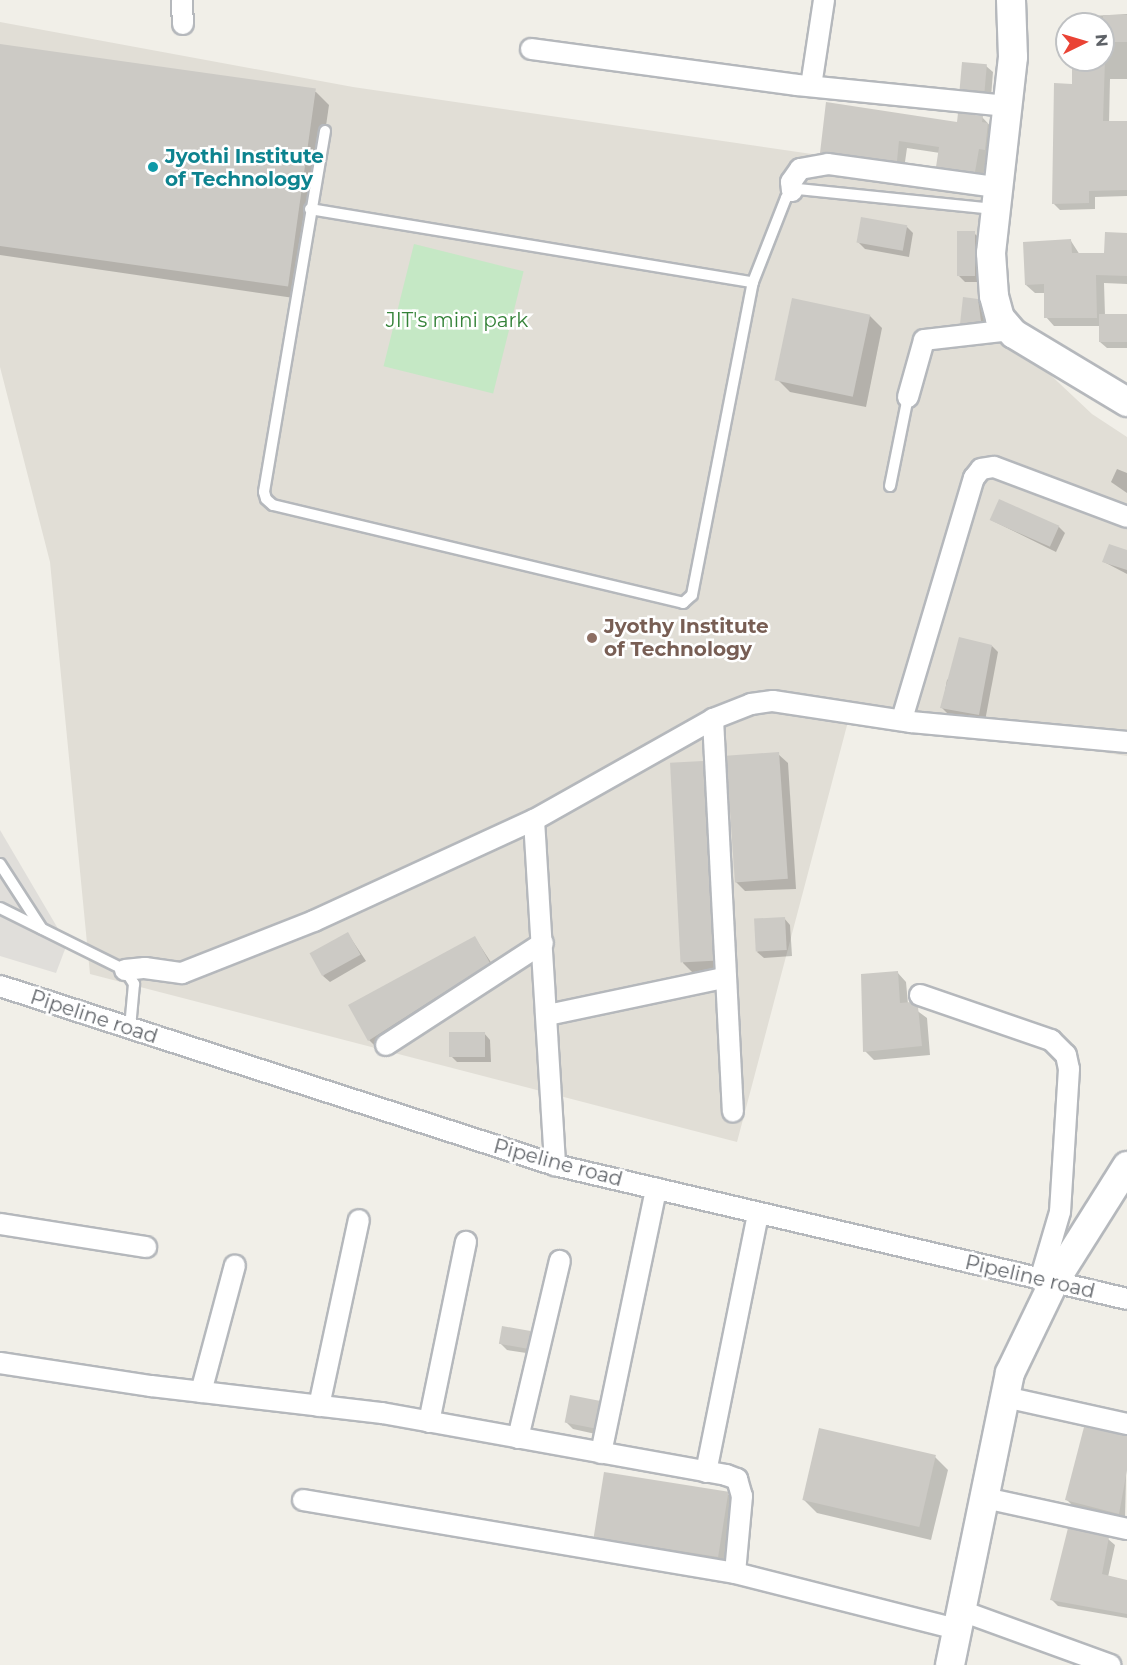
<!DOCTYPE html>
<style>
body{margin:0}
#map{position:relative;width:1127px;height:1665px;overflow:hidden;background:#f1efe8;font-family:Montserrat,sans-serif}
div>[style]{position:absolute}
.industrial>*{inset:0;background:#e0deda}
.education>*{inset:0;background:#e1ded6}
.green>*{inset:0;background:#c5e8c5;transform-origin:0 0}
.shadow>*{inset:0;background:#0003}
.building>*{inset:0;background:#cccac5;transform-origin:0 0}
.roads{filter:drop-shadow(2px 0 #b5b8bc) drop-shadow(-2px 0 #b5b8bc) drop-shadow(0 2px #b5b8bc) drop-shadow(0 -2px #b5b8bc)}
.lane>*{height:10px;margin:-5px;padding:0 5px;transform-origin:5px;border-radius:5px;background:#fff}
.street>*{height:20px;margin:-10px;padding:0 10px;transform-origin:10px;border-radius:10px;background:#fff}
.secondary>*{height:28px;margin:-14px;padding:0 14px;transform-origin:14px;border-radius:14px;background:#fff}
.dots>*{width:16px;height:16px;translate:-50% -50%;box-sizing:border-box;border:3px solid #fff;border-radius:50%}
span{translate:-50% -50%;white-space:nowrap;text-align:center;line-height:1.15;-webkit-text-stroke:5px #fff;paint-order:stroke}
.culture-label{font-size:20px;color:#0d838f;font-weight:700}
.left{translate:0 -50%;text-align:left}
.park-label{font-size:20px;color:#348238}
.education-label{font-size:20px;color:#785e54;font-weight:700}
.street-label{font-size:20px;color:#5f6368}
.north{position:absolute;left:1055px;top:12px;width:60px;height:60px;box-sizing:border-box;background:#fff;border:2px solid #bfc1c3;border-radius:50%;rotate:85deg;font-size:16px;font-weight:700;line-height:24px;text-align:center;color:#5f6368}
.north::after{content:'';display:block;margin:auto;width:21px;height:27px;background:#ea4335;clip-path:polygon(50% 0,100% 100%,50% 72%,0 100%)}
</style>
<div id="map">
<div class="industrial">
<div style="clip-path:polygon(0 830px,67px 944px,56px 973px,0 956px)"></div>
</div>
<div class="education">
<div style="clip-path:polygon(0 22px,353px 87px,990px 180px,993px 321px,1092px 414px,1127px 437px,1127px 756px,850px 714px,737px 1142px,90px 974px,50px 562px,0 367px)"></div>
</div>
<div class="green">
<div style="left:414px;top:244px;width:113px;height:126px;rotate:14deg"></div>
</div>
<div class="shadow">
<div style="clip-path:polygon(1127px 14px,1127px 79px,1110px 79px,1109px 123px,1127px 123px,1127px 196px,1095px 197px,1095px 209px,1060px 210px,1053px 203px,1074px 85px,1073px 60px,1103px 60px,1103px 24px,1073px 24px,1073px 17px)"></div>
<div style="clip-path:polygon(0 46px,316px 92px,329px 105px,301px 299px,0 255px)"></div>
<div style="clip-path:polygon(986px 66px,993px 72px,991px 97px,968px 95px,962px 89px)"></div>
<div style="clip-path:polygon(982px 117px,996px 132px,993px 158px,986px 157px,983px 179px,946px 174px,938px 166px,940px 153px,907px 148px,904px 169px,830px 161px,821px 153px)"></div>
<div style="clip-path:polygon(907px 227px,913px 233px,909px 257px,865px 249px,858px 242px)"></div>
<div style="clip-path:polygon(974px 233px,980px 239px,981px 282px,965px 282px,959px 276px)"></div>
<div style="clip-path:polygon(1127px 234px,1127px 284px,1104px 283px,1105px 315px,1127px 316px,1127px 348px,1107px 348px,1100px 342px,1101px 326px,1054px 326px,1046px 317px,1046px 293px,1035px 293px,1026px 285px,1071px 241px,1080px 255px,1106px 254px)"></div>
<div style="clip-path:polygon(977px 300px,984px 307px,986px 327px,968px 329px,961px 323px)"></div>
<div style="clip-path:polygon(869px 315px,882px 328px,866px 407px,790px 392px,777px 379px)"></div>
<div style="clip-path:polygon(1117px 469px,1127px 473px,1127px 493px,1111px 482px)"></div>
<div style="clip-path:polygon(991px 520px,1059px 527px,1065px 533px,1056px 552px)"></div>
<div style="clip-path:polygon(1127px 552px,1127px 574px,1104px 562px)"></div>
<div style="clip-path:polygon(992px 646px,998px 652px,985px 721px,948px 714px,942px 708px,947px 680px)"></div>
<div style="clip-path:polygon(778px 754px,788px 763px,796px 889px,745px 891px,735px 881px)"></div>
<div style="clip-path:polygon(703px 763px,716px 776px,726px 974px,696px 976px,683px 963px)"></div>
<div style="clip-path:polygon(784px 918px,790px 925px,792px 956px,764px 958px,757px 952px)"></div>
<div style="clip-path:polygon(348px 934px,366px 961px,330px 982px,323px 976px)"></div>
<div style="clip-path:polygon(475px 938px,496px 970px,375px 1046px,369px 1040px)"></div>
<div style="clip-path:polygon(897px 972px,906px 982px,908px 1004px,927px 1018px,930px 1055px,874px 1060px,865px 1051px)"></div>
<div style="clip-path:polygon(484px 1033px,490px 1040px,491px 1062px,457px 1062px,451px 1056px)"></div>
<div style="clip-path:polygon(530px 1332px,537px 1338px,533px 1354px,507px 1350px,501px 1344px)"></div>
<div style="clip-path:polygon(599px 1403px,605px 1409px,600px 1435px,573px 1429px,566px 1422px)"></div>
<div style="clip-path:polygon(1085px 1428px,1127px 1436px,1125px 1519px,1073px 1506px,1067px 1500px)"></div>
<div style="clip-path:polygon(935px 1457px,948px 1470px,931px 1540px,817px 1513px,804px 1500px)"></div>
<div style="clip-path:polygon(727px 1493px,740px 1506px,730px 1570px,608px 1550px,595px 1536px)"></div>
<div style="clip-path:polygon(1108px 1539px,1115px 1545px,1108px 1577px,1127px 1581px,1127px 1618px,1058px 1606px,1052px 1600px)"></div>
</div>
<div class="building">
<div style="left:1103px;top:15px;width:24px;height:27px"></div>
<div style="left:0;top:44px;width:319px;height:200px;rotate:8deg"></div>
<div style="clip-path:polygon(1072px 60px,1105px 60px,1103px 121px,1127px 121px,1127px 190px,1089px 191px,1089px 203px,1052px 204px,1054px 83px,1072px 84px)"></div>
<div style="left:962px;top:62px;width:25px;height:27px;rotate:5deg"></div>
<div style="clip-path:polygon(826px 102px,957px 122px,958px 113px,983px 116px,982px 122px,988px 123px,985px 150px,979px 149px,975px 172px,936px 167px,939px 147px,899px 141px,897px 161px,820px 153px)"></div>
<div style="left:861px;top:217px;width:47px;height:26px;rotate:10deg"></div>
<div style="left:975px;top:231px;width:45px;height:18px;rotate:90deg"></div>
<div style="clip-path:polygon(1105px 232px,1127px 233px,1127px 276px,1096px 275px,1097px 318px,1044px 318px,1044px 284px,1025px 285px,1023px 242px,1071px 239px,1072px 253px,1104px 253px)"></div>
<div style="clip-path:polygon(963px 297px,978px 299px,981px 321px,960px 324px)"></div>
<div style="left:792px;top:298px;width:80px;height:84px;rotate:12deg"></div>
<div style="left:1099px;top:314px;width:28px;height:28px"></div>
<div style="left:999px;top:499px;width:66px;height:23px;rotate:24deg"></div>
<div style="clip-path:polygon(1109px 544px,1127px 550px,1127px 570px,1102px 562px)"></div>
<div style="clip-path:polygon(959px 637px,992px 645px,979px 715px,940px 708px)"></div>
<div style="left:779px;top:752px;width:127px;height:53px;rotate:86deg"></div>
<div style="left:703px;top:761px;width:200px;height:33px;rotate:87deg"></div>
<div style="left:785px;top:917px;width:33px;height:31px;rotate:87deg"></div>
<div style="left:348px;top:932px;width:26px;height:44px;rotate:61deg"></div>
<div style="clip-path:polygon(475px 936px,490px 963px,368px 1041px,348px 1005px)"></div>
<div style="clip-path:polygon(898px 971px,900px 1003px,911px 1002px,918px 1007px,922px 1046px,863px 1052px,861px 974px)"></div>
<div style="left:449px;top:1032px;width:36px;height:25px"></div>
<div style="left:502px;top:1326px;width:29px;height:18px;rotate:10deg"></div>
<div style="left:570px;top:1395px;width:31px;height:28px;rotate:11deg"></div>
<div style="clip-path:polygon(1084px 1427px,1127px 1436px,1127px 1470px,1119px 1514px,1065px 1500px)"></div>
<div style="left:819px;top:1428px;width:120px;height:74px;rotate:13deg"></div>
<div style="left:604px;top:1472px;width:126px;height:66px;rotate:9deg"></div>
<div style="clip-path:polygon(1068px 1528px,1109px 1537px,1102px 1574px,1127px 1580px,1127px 1614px,1050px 1600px)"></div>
</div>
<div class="roads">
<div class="lane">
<div style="left:325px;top:131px;width:366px;rotate:99.6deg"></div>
<div style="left:264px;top:492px;width:7px;rotate:74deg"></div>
<div style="left:266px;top:499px;width:9px;rotate:41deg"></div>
<div style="left:273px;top:505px;width:422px;rotate:13.4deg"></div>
<div style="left:683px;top:603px;width:12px;rotate:-42deg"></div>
<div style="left:692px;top:595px;width:319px;rotate:-79deg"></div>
<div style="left:753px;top:282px;width:90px;rotate:-68.6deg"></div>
<div style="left:786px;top:198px;width:15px;rotate:-37deg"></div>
<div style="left:798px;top:189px;width:197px;rotate:5.8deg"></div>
<div style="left:310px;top:209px;width:449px;rotate:9.4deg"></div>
<div style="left:890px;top:486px;width:91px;rotate:-78.6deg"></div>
<div style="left:0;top:864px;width:77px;rotate:57.1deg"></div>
<div style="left:0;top:908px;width:140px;rotate:26.4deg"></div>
<div style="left:125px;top:970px;width:17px;rotate:57deg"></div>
<div style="left:134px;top:984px;width:44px;rotate:95.2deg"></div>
</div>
<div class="street">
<div style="left:182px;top:0;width:24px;rotate:88deg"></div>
<div style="left:531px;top:49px;width:268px;rotate:7.7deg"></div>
<div style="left:797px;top:85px;width:211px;rotate:5.7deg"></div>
<div style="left:811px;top:86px;width:87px;rotate:-81.4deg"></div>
<div style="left:792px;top:191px;width:9px;rotate:-96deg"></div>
<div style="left:791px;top:182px;width:16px;rotate:-55deg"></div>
<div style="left:800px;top:169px;width:28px;rotate:-10deg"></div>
<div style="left:828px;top:164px;width:171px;rotate:7.8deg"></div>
<div style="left:908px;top:397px;width:59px;rotate:-74.3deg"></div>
<div style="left:924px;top:340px;width:88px;rotate:-6.6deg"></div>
<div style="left:713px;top:719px;width:393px;rotate:87.1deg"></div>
<div style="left:902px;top:719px;width:252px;rotate:-73.4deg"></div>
<div style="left:974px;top:478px;width:11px;rotate:-52deg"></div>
<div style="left:981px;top:469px;width:13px;rotate:-9deg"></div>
<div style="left:994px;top:467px;width:142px;rotate:20.6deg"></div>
<div style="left:534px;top:820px;width:346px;rotate:86.5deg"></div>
<div style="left:125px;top:970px;width:20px;rotate:-6deg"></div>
<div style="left:145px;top:968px;width:37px;rotate:8deg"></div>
<div style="left:182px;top:973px;width:142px;rotate:-21.5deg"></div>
<div style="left:314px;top:921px;width:242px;rotate:-24.7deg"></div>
<div style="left:534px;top:820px;width:206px;rotate:-29.4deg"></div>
<div style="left:713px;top:719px;width:41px;rotate:-21.5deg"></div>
<div style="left:751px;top:704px;width:22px;rotate:-8deg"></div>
<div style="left:773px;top:701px;width:140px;rotate:8.7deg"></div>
<div style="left:911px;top:722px;width:217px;rotate:5.3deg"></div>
<div style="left:0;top:986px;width:583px;rotate:17.88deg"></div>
<div style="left:555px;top:1165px;width:587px;rotate:13.18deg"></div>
<div style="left:920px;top:995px;width:139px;rotate:19deg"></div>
<div style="left:1051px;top:1040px;width:21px;rotate:45deg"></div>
<div style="left:1066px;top:1055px;width:14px;rotate:78deg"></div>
<div style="left:1069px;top:1069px;width:143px;rotate:93.6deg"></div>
<div style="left:1060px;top:1212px;width:71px;rotate:106.4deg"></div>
<div style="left:548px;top:1015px;width:180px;rotate:-11.9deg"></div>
<div style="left:386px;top:1045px;width:187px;rotate:-33deg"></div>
<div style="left:0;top:1224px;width:148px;rotate:9deg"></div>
<div style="left:0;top:1363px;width:153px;rotate:8.7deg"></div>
<div style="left:151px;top:1386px;width:233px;rotate:6.7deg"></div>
<div style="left:382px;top:1413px;width:350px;rotate:10.2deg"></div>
<div style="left:726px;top:1475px;width:12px;rotate:20deg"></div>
<div style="left:737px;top:1479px;width:18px;rotate:74deg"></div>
<div style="left:742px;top:1496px;width:77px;rotate:95.2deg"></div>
<div style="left:735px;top:1573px;width:229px;rotate:14.2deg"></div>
<div style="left:201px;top:1392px;width:131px;rotate:-75deg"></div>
<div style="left:1005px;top:1397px;width:125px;rotate:12.5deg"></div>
<div style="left:319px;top:1406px;width:190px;rotate:-77.9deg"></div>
<div style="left:429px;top:1422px;width:184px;rotate:-78.4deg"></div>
<div style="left:518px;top:1438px;width:182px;rotate:-76.7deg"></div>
<div style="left:601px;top:1453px;width:270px;rotate:-78.2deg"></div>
<div style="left:706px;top:1472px;width:264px;rotate:-78.6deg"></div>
<div style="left:985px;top:1498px;width:145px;rotate:12.3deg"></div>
<div style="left:303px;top:1500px;width:438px;rotate:9.6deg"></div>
<div style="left:962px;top:1611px;width:158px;rotate:20deg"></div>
</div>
<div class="secondary">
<div style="left:1011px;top:0;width:57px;rotate:88deg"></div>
<div style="left:1013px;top:57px;width:197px;rotate:96.4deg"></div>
<div style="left:991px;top:253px;width:43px;rotate:86deg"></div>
<div style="left:994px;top:296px;width:23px;rotate:75deg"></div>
<div style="left:1000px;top:318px;width:21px;rotate:49deg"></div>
<div style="left:1014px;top:334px;width:132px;rotate:31deg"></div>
<div style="left:950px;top:1665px;width:298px;rotate:-78.4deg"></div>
<div style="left:1010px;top:1373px;width:101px;rotate:-64.2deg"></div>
<div style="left:1054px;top:1282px;width:137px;rotate:-57.8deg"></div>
</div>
</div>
<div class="dots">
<div style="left:153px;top:167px;background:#0f9aa8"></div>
<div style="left:592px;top:638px;background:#8d6e63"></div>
</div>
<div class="culture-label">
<span class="left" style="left:165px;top:168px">Jyothi Institute<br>of Technology</span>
</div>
<div class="park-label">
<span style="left:457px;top:320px">JIT's mini park</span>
</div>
<div class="education-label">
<span class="left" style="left:604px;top:638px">Jyothy Institute<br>of Technology</span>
</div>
<div class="street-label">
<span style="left:94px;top:1017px;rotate:18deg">Pipeline road</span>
<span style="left:558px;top:1163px;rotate:15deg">Pipeline road</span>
<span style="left:1030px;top:1277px;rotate:13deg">Pipeline road</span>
</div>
<div class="north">N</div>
</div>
